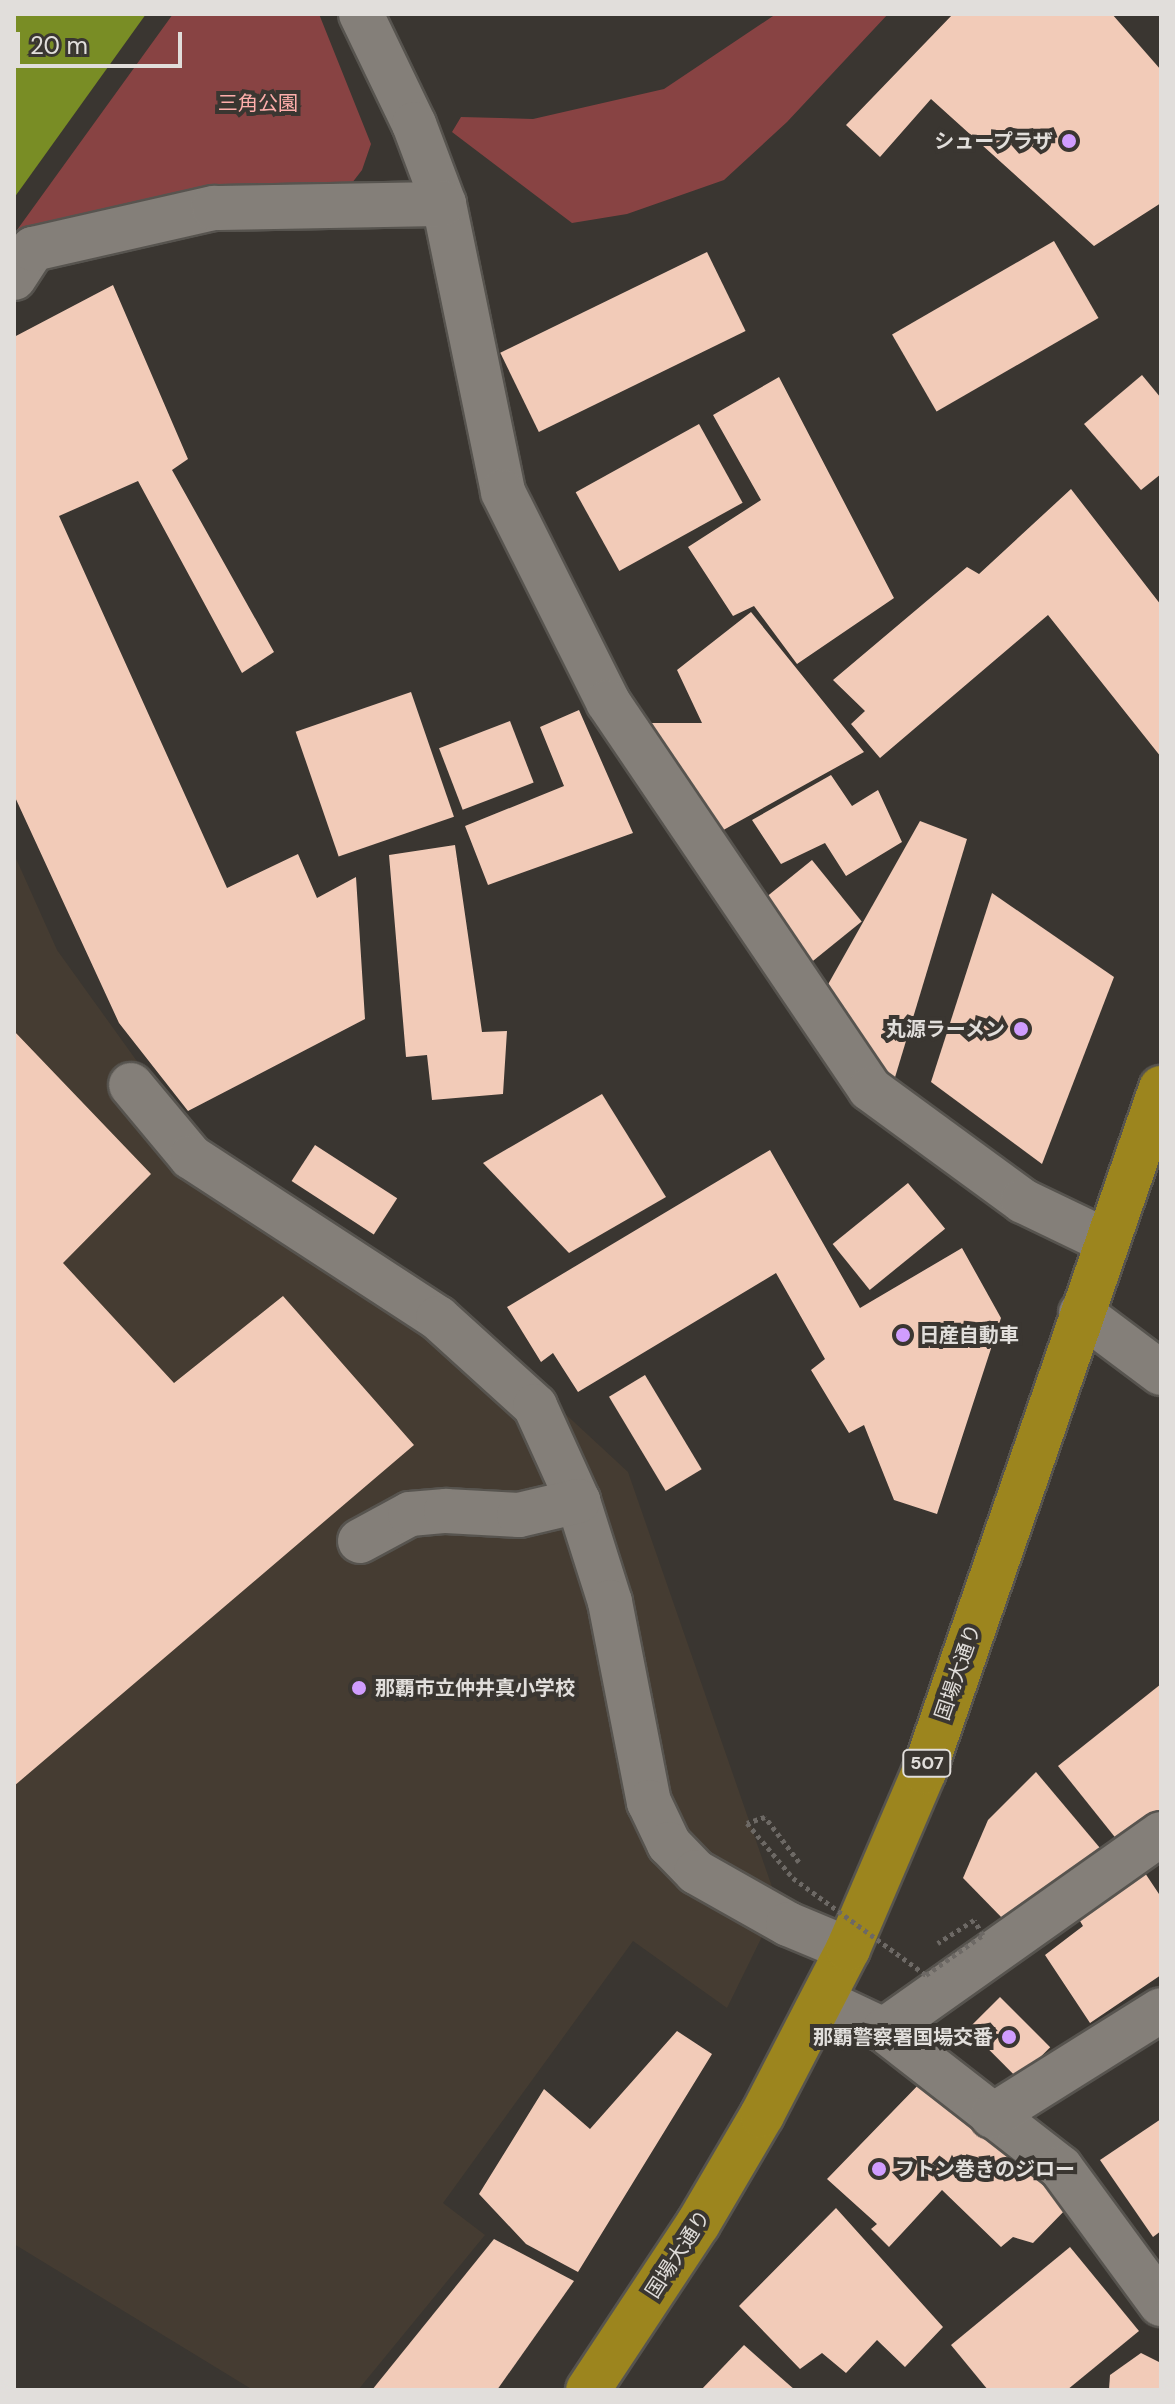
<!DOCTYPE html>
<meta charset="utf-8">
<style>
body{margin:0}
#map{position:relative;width:1175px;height:2404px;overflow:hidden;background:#3a3631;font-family:"DM Sans","Noto Sans JP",sans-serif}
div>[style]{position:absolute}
.built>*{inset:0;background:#453c32}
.green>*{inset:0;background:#884343}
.water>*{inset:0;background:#798d25}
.building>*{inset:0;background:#f2cbb8;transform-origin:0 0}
.roads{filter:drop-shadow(2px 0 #57544f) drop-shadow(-2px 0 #57544f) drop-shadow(0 2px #57544f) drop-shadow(0 -2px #57544f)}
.minor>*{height:44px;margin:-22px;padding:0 22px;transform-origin:22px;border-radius:22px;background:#847f79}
.highway>*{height:44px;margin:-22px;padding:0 22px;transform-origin:22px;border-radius:22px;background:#9c851e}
.path-bridge>*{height:5px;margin-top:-2.5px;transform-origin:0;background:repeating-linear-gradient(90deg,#6d6965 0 4px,transparent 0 8px)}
.dots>*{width:22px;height:22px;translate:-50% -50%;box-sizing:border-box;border:4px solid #3a3631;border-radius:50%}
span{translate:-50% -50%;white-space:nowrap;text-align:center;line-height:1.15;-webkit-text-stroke:8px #3a3631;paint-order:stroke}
.shield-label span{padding:2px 6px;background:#3a3631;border:2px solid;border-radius:6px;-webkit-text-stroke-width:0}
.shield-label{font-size:18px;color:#e1dedb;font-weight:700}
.park-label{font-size:20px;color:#feaeab}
.poi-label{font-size:20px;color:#e1dedb;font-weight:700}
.right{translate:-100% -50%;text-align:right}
.left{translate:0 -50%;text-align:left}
.street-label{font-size:20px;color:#e1dedb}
.frame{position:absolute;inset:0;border:16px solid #e1dedb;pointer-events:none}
.scale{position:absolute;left:16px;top:32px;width:166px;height:36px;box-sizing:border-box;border:4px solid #e1dedb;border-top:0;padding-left:10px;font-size:24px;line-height:28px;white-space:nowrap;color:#e1dedb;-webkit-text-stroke:6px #3a3631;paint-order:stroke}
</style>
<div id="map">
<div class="built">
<div style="clip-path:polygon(14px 854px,57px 950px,190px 1135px,463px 1319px,628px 1472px,778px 1904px,727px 2008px,633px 1941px,443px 2203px,485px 2235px,358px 2390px,253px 2390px,14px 2244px)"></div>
</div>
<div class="green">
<div style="clip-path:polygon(173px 14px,319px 14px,371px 144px,362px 170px,345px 192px,216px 190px,17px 230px)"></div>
<div style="clip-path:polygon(776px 14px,888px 14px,787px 122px,724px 180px,627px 214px,572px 223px,452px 132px,461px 117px,533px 119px,664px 89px)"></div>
</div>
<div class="water">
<div style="clip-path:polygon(14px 14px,146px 14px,14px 198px)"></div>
</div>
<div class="building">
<div style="clip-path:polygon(953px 14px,1112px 14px,1161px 70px,1161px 203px,1094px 246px,931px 99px,880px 157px,846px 125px)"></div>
<div style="left:1054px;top:241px;width:89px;height:187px;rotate:60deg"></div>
<div style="left:707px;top:252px;width:88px;height:230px;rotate:64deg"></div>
<div style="clip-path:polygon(113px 285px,188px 459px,172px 470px,274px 652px,242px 673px,138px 481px,59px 516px,227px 888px,298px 854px,317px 898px,356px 877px,365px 1019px,188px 1111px,119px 1023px,14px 795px,14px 337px)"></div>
<div style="clip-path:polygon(1142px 375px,1161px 398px,1161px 474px,1141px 490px,1084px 424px)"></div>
<div style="clip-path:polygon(779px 377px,894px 598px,797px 664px,754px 606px,733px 616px,688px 547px,761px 500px,713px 415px)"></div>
<div style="left:699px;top:424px;width:90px;height:141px;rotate:61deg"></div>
<div style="clip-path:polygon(1071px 489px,1161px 605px,1161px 757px,1048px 615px,880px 758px,851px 724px,865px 711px,833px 680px,967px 567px,979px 574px)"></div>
<div style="clip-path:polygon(751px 612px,864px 752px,718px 833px,650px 723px,702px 723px,677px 670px)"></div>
<div style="left:411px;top:692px;width:132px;height:122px;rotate:71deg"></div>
<div style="clip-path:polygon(579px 710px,633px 833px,488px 885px,465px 826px,564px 786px,540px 727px)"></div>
<div style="left:510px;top:721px;width:66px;height:76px;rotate:69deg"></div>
<div style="clip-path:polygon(831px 775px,852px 806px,878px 790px,902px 842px,846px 876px,825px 843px,781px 864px,752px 820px)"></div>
<div style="clip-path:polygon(920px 821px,967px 839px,893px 1084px,826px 988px)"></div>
<div style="clip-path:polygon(455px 845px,482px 1032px,507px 1031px,503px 1094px,432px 1100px,427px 1055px,406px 1057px,389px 855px)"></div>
<div style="left:812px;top:860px;width:79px;height:64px;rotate:51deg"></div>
<div style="clip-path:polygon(992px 893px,1114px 977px,1042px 1164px,931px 1082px)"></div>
<div style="clip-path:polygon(14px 1031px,151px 1174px,63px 1263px,174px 1383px,283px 1296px,414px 1445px,14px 1786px)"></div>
<div style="clip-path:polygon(602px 1094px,666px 1197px,569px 1253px,483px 1163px)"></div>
<div style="left:315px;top:1145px;width:98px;height:43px;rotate:33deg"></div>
<div style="clip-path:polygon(770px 1150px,860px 1308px,962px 1248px,1001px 1318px,937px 1514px,894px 1500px,864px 1425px,849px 1433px,811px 1370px,825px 1359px,776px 1273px,578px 1392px,553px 1353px,541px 1362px,507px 1307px)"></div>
<div style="left:908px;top:1183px;width:59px;height:97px;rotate:51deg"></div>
<div style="left:645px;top:1375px;width:110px;height:42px;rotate:59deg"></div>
<div style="clip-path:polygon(1161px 1684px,1161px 1810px,1118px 1841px,1058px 1766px)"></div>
<div style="clip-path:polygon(1036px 1772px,1100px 1848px,1006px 1922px,963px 1878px,988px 1820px)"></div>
<div style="clip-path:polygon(1143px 1870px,1161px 1897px,1161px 1975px,1090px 2023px,1045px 1955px,1083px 1926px,1077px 1916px)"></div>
<div style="left:1000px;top:1997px;width:71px;height:45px;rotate:45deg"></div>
<div style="clip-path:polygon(677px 2031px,712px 2054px,578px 2272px,526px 2244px,479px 2194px,544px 2089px,590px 2129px)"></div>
<div style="clip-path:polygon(925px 2078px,972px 2112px,1070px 2205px,1033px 2243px,1013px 2237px,1001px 2247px,942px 2190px,889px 2247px,871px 2229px,877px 2224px,827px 2179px)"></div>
<div style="clip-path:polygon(1161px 2119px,1161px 2231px,1153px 2237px,1100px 2160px)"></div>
<div style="clip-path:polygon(836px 2208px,943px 2327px,905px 2367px,877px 2340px,846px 2373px,822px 2353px,800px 2369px,739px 2306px)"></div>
<div style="clip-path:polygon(494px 2239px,574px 2281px,497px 2390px,372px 2390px)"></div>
<div style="clip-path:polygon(1070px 2247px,1139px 2331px,1067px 2390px,988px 2390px,951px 2345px)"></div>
<div style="clip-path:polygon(744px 2345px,795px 2390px,701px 2390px)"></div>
<div style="clip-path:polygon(1141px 2353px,1161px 2363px,1161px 2390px,1109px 2390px,1110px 2375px)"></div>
</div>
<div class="roads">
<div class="minor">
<div style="left:361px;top:14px;width:122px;rotate:64.3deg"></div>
<div style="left:414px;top:124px;width:85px;rotate:69.4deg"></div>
<div style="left:444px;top:204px;width:294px;rotate:78.4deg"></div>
<div style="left:503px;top:492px;width:235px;rotate:63.4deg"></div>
<div style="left:608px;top:702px;width:467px;rotate:55.9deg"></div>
<div style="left:870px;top:1089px;width:190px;rotate:36.2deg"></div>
<div style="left:1023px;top:1201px;width:92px;rotate:25.7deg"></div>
<div style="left:14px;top:278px;width:35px;rotate:-57deg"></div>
<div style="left:33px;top:249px;width:186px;rotate:-12.8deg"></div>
<div style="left:214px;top:208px;width:230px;rotate:-1deg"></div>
<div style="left:131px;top:1085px;width:94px;rotate:50.2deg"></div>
<div style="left:191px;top:1157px;width:295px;rotate:33.1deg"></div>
<div style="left:438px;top:1318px;width:131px;rotate:42.2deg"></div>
<div style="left:535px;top:1406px;width:104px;rotate:65.6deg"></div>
<div style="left:578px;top:1501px;width:106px;rotate:72.4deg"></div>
<div style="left:610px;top:1602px;width:204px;rotate:79deg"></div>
<div style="left:649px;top:1802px;width:47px;rotate:64.5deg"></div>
<div style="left:669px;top:1844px;width:39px;rotate:46deg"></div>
<div style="left:696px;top:1872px;width:106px;rotate:29.5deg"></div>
<div style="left:788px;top:1924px;width:65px;rotate:22.6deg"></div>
<div style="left:1081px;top:1313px;width:100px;rotate:36.9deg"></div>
<div style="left:360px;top:1541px;width:57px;rotate:-28.4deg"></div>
<div style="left:410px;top:1514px;width:36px;rotate:-5deg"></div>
<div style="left:446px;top:1511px;width:73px;rotate:3.1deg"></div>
<div style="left:519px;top:1515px;width:61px;rotate:-13.3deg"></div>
<div style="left:822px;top:2001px;width:68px;rotate:25.1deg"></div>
<div style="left:884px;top:2030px;width:224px;rotate:37.9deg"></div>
<div style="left:1061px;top:2168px;width:169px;rotate:53.7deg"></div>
<div style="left:884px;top:2030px;width:339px;rotate:-35.3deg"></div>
<div style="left:992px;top:2116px;width:199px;rotate:-32.1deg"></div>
</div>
<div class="highway">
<div style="left:588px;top:2390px;width:199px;rotate:-56.5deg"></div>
<div style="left:698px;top:2224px;width:126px;rotate:-59.6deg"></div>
<div style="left:762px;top:2115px;width:187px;rotate:-62.6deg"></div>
<div style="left:848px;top:1949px;width:193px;rotate:-66.8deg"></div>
<div style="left:924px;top:1772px;width:724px;rotate:-70.89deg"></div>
</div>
</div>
<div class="path-bridge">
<div style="left:799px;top:1862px;width:56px;rotate:-127.1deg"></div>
<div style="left:765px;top:1817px;width:19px;rotate:162deg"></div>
<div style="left:747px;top:1823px;width:72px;rotate:50.1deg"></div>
<div style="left:793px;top:1878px;width:165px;rotate:36.1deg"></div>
<div style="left:926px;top:1975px;width:70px;rotate:-35.1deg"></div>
<div style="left:983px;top:1935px;width:17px;rotate:-121deg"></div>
<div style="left:974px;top:1920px;width:43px;rotate:147.4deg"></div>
</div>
<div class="dots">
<div style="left:1069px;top:141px;background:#d09dfe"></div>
<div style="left:1021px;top:1029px;background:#d09dfe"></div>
<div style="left:903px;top:1335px;background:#d09dfe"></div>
<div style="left:359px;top:1688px;background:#d09dfe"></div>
<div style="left:1009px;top:2037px;background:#d09dfe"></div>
<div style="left:879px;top:2169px;background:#d09dfe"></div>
</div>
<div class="shield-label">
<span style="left:927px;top:1763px">507</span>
</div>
<div class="park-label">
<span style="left:258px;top:103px">三角公園</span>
</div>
<div class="poi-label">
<span class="right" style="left:1053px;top:141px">シュープラザ</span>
<span class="right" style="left:1005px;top:1029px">丸源ラーメン</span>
<span class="left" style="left:919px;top:1335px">日産自動車</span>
<span class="left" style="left:375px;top:1688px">那覇市立仲井真小学校</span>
<span class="right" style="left:993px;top:2037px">那覇警察署国場交番</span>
<span class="left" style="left:895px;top:2169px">フトン巻きのジロー</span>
</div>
<div class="street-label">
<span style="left:958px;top:1672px;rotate:-71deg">国場大通り</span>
<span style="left:678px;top:2254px;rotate:-57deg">国場大通り</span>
</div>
<div class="frame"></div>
<div class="scale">20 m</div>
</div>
